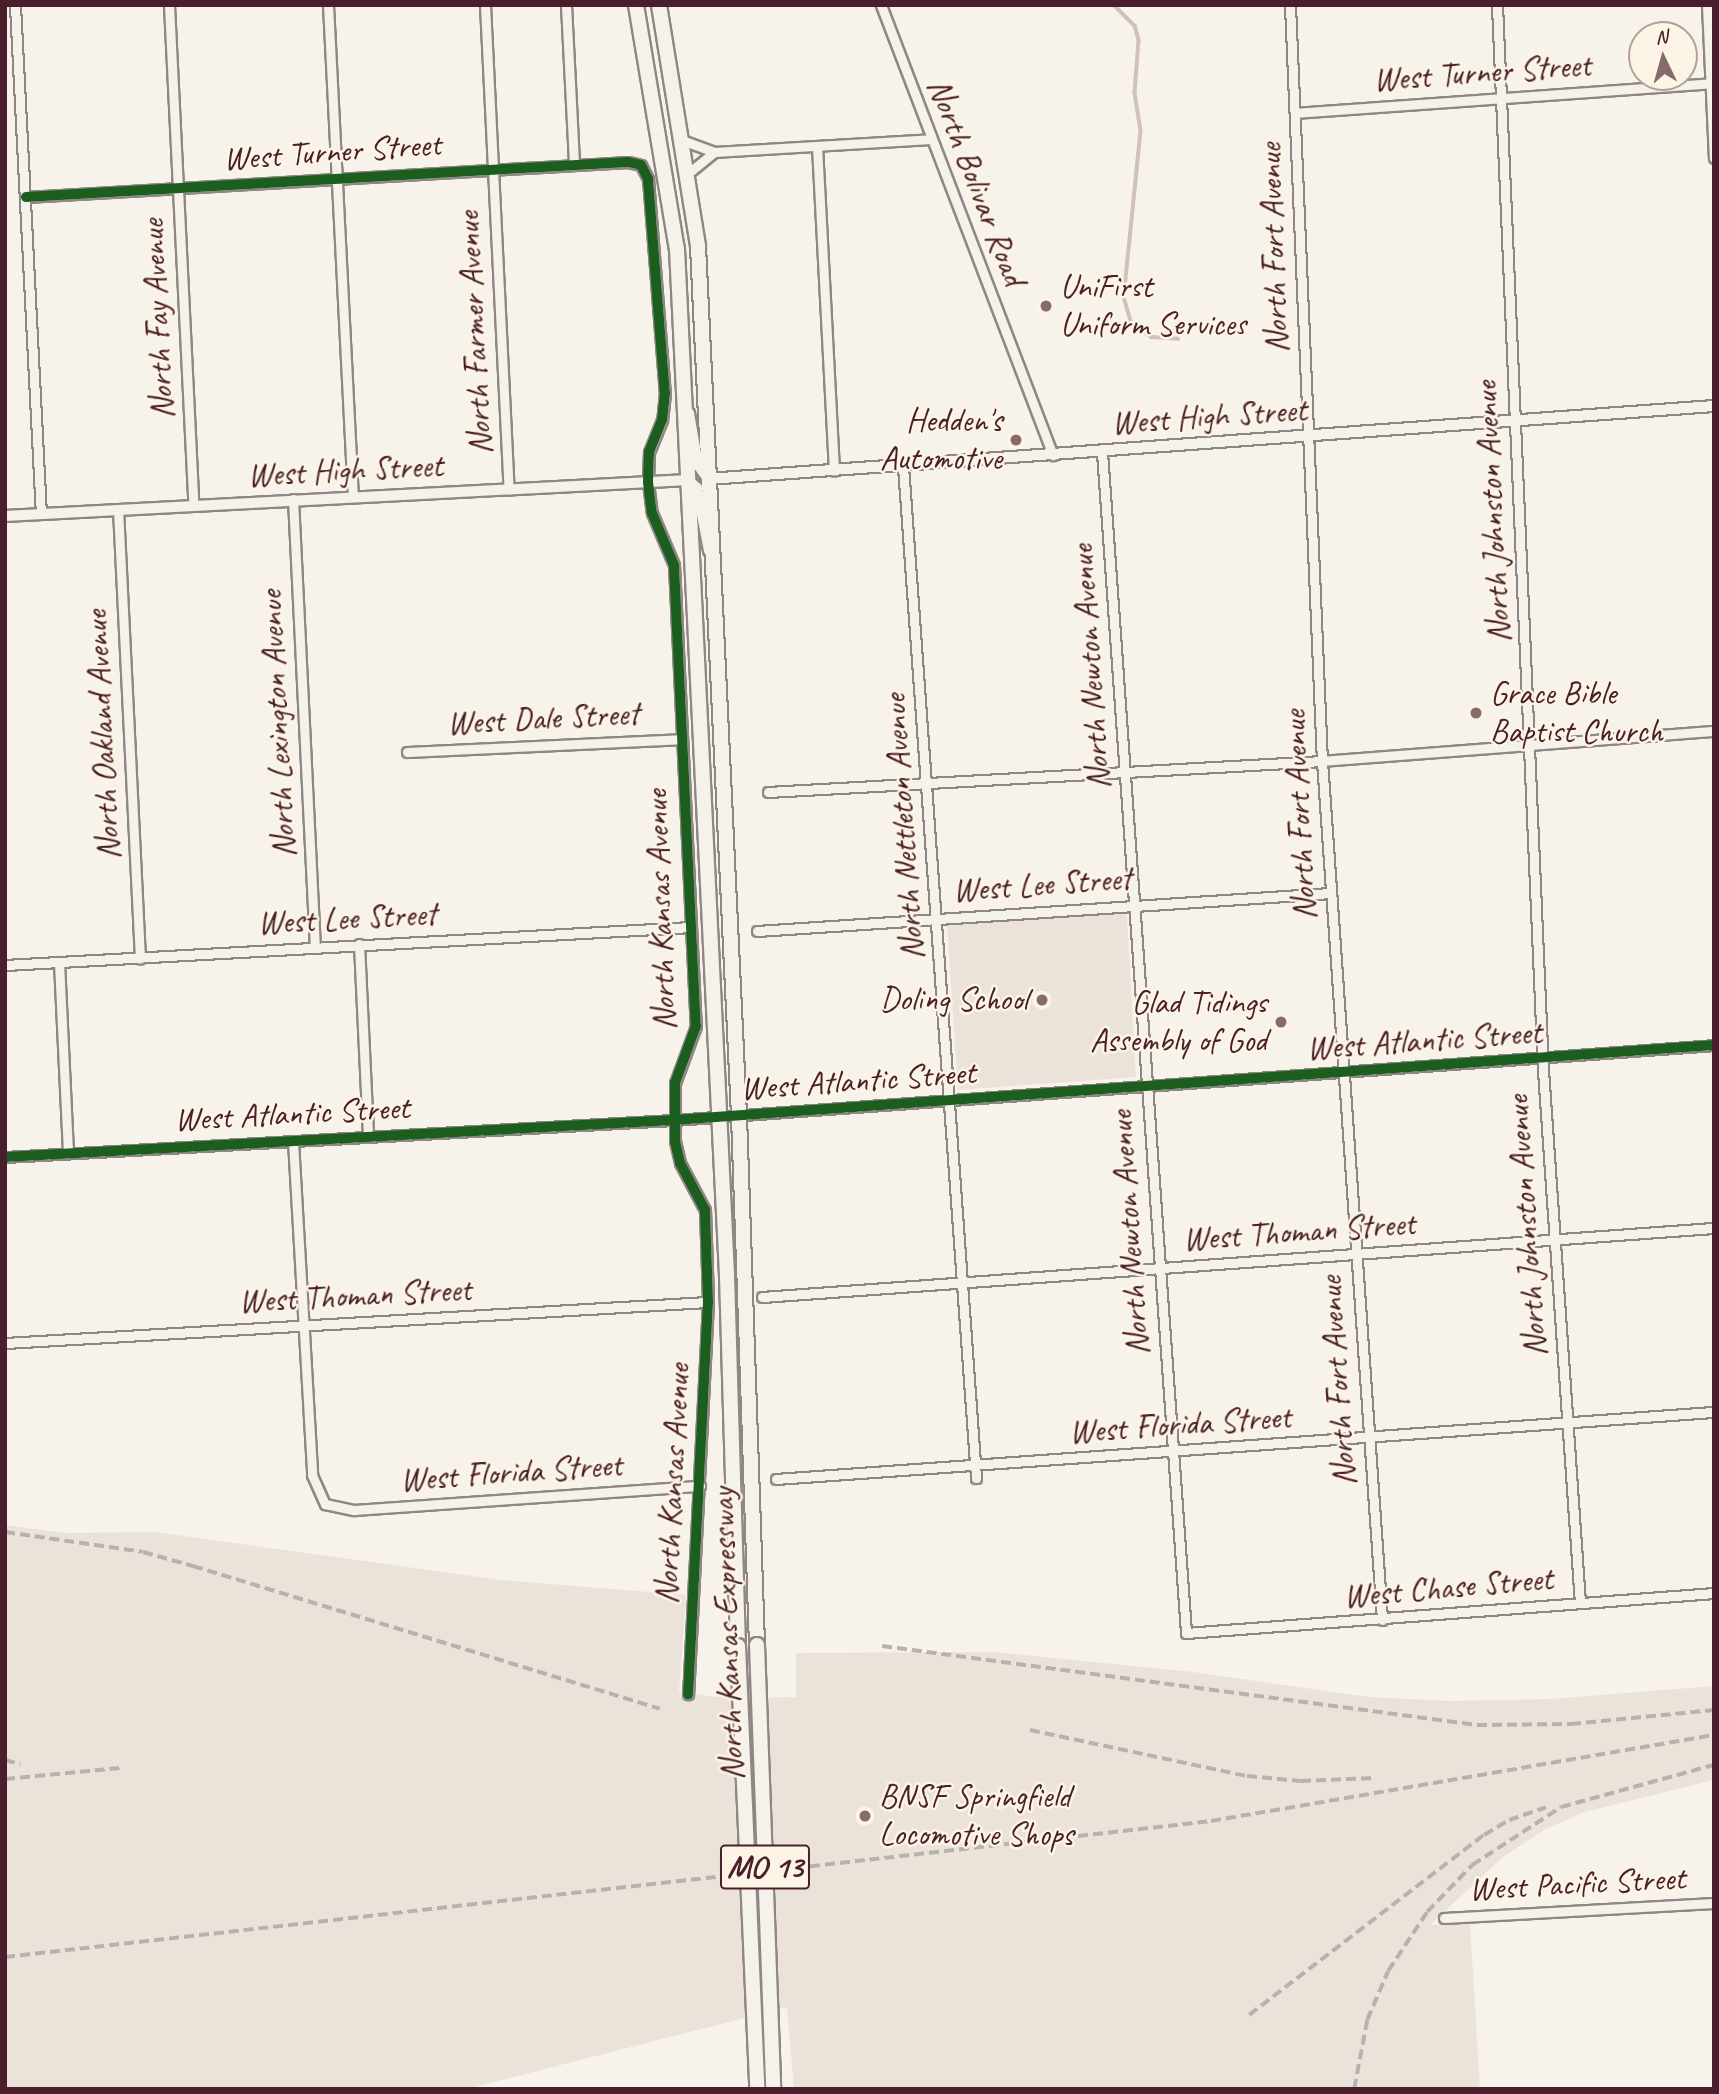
<!DOCTYPE html>
<style>
body{margin:0}
#map{position:relative;width:1719px;height:2094px;overflow:hidden;background:#f7f3ea;font-family:Caveat,sans-serif}
div>[style]{position:absolute}
.built>*{inset:0;background:#ebe3d9}
.stream>*{height:3.5px;margin:-1.75px;padding:0 1.75px;transform-origin:1.75px;border-radius:1.75px;background:#d0c1ba}
.roads{filter:drop-shadow(2px 0 #908684) drop-shadow(-2px 0 #908684) drop-shadow(0 2px #908684) drop-shadow(0 -2px #908684)}
.minor>*{height:9px;margin:-4.5px;padding:0 4.5px;transform-origin:4.5px;border-radius:4.5px;background:#f5f2ec}
.tertiary>*{height:10px;margin:-5px;padding:0 5px;transform-origin:5px;border-radius:5px;background:#f5f2ec}
.primary>*{height:14px;margin:-7px;padding:0 7px;transform-origin:7px;border-radius:7px;background:#f5f2ec}
.rail>*{height:3.5px;margin-top:-1.75px;transform-origin:0;background:repeating-linear-gradient(90deg,#b8b1ae 0 10px,transparent 0 15px)}
.bridges{filter:drop-shadow(2px 0 #908684) drop-shadow(-2px 0 #908684) drop-shadow(0 2px #908684) drop-shadow(0 -2px #908684)}
.primary-bridge>*{height:14px;margin:-7px;padding:0 7px;transform-origin:7px;border-radius:7px;background:#f5f2ec}
.cycleway>*{height:10px;margin:-5px;padding:0 5px;transform-origin:5px;border-radius:5px;background:#1b5e20}
.dots>*{width:19px;height:19px;translate:-50% -50%;box-sizing:border-box;border:4px solid #fcf5e5;border-radius:50%}
span{translate:-50% -50%;white-space:nowrap;text-align:center;line-height:1.15;-webkit-text-stroke:5px #fcf5e5;paint-order:stroke}
.shield-label span{padding:2px 5px;background:#fcf5e5;border:2px solid;border-radius:5px;-webkit-text-stroke-width:0}
.shield-label{font-size:32px;color:#4a1f2b;font-weight:700}
.street-label{font-size:33px;color:#4a1f2b}
.poi-label{font-size:33px;color:#4a1f2b}
.left{translate:0 -50%;text-align:left}
.right{translate:-100% -50%;text-align:right}
.frame{position:absolute;inset:0;border:7px solid #4a1f2b;pointer-events:none}
.north{position:absolute;left:1628px;top:21px;width:70px;height:70px;box-sizing:border-box;background:#fcf5e5;border:2px solid #b59f9b;border-radius:50%;rotate:355deg;font-size:19px;font-weight:700;line-height:28px;text-align:center;color:#4a1f2b}
.north::after{content:'';display:block;margin:auto;width:24px;height:32px;background:#87696e;clip-path:polygon(50% 0,100% 100%,50% 72%,0 100%)}
</style>
<div id="map">
<div class="built">
<div style="clip-path:polygon(1123px 912px,1127px 916px,1136px 1077px,958px 1090px,947px 925px)"></div>
<div style="clip-path:polygon(5px 1525px,65px 1533px,155px 1532px,501px 1580px,686px 1595px,679px 1692px,726px 1698px,796px 1697px,796px 1653px,994px 1652px,1193px 1672px,1369px 1697px,1451px 1701px,1550px 1699px,1714px 1686px,1714px 1780px,1584px 1812px,1544px 1830px,1503px 1857px,1430px 1925px,1470px 1923px,1480px 2089px,794px 2089px,787px 2007px,467px 2089px,5px 2089px)"></div>
</div>
<div class="stream">
<div style="left:1114px;top:5px;width:30px;rotate:45deg"></div>
<div style="left:1135px;top:26px;width:15px;rotate:74deg"></div>
<div style="left:1139px;top:40px;width:53px;rotate:94.3deg"></div>
<div style="left:1135px;top:93px;width:38px;rotate:81deg"></div>
<div style="left:1141px;top:131px;width:167px;rotate:95.8deg"></div>
<div style="left:1124px;top:297px;width:26px;rotate:74deg"></div>
<div style="left:1131px;top:322px;width:26px;rotate:36deg"></div>
<div style="left:1152px;top:337px;width:26px;rotate:4deg"></div>
</div>
<div class="roads">
<div class="minor">
<div style="left:15px;top:5px;width:510px;rotate:87.08deg"></div>
<div style="left:169px;top:5px;width:500px;rotate:87.2deg"></div>
<div style="left:328px;top:5px;width:492px;rotate:87.1deg"></div>
<div style="left:485px;top:5px;width:485px;rotate:87.2deg"></div>
<div style="left:566px;top:5px;width:159px;rotate:87.1deg"></div>
<div style="left:881px;top:5px;width:482px;rotate:69.1deg"></div>
<div style="left:1290px;top:5px;width:757px;rotate:87.58deg"></div>
<div style="left:1322px;top:761px;width:861px;rotate:86deg"></div>
<div style="left:1497px;top:5px;width:1066px;rotate:87.53deg"></div>
<div style="left:1543px;top:1070px;width:534px;rotate:86.03deg"></div>
<div style="left:1707px;top:5px;width:153px;rotate:87.4deg"></div>
<div style="left:1295px;top:113px;width:420px;rotate:-4.1deg"></div>
<div style="left:679px;top:139px;width:37px;rotate:20deg"></div>
<div style="left:714px;top:152px;width:217px;rotate:-3.4deg"></div>
<div style="left:817px;top:146px;width:325px;rotate:87deg"></div>
<div style="left:686px;top:175px;width:36px;rotate:-39deg"></div>
<div style="left:26px;top:197px;width:603px;rotate:-3.33deg"></div>
<div style="left:628px;top:162px;width:13px;rotate:13deg"></div>
<div style="left:641px;top:165px;width:16px;rotate:63deg"></div>
<div style="left:648px;top:179px;width:215px;rotate:85.5deg"></div>
<div style="left:665px;top:393px;width:27px;rotate:96deg"></div>
<div style="left:662px;top:420px;width:35px;rotate:112deg"></div>
<div style="left:649px;top:452px;width:30px;rotate:92deg"></div>
<div style="left:648px;top:482px;width:31px;rotate:83deg"></div>
<div style="left:652px;top:513px;width:56px;rotate:67.1deg"></div>
<div style="left:674px;top:565px;width:462px;rotate:87.3deg"></div>
<div style="left:696px;top:1026px;width:61px;rotate:110.2deg"></div>
<div style="left:675px;top:1083px;width:58px;rotate:90deg"></div>
<div style="left:675px;top:1141px;width:23px;rotate:77deg"></div>
<div style="left:680px;top:1163px;width:53px;rotate:62deg"></div>
<div style="left:705px;top:1210px;width:92px;rotate:88.1deg"></div>
<div style="left:708px;top:1302px;width:393px;rotate:92.9deg"></div>
<div style="left:1102px;top:452px;width:1184px;rotate:85.93deg"></div>
<div style="left:1186px;top:1633px;width:530px;rotate:-4.33deg"></div>
<div style="left:903px;top:466px;width:1015px;rotate:85.87deg"></div>
<div style="left:293px;top:499px;width:449px;rotate:87.2deg"></div>
<div style="left:118px;top:509px;width:450px;rotate:87.2deg"></div>
<div style="left:407px;top:752px;width:274px;rotate:-2.7deg"></div>
<div style="left:768px;top:792px;width:555px;rotate:-3.2deg"></div>
<div style="left:1322px;top:761px;width:393px;rotate:-4.4deg"></div>
<div style="left:757px;top:931px;width:574px;rotate:-3.79deg"></div>
<div style="left:359px;top:944px;width:192px;rotate:87.3deg"></div>
<div style="left:59px;top:962px;width:191px;rotate:87.3deg"></div>
<div style="left:5px;top:965px;width:687px;rotate:-3.17deg"></div>
<div style="left:293px;top:1141px;width:335px;rotate:86.7deg"></div>
<div style="left:312px;top:1475px;width:32px;rotate:66deg"></div>
<div style="left:325px;top:1504px;width:30px;rotate:12deg"></div>
<div style="left:354px;top:1510px;width:347px;rotate:-4deg"></div>
<div style="left:5px;top:1157px;width:670px;rotate:-3.17deg"></div>
<div style="left:674px;top:1120px;width:1043px;rotate:-4.12deg"></div>
<div style="left:762px;top:1297px;width:954px;rotate:-4.15deg"></div>
<div style="left:5px;top:1343px;width:704px;rotate:-3.34deg"></div>
<div style="left:776px;top:1479px;width:940px;rotate:-4.09deg"></div>
<div style="left:1444px;top:1918px;width:270px;rotate:-3.2deg"></div>
</div>
<div class="tertiary">
<div style="left:689px;top:413px;width:53px;rotate:80.2deg"></div>
<div style="left:698px;top:465px;width:17px;rotate:54deg"></div>
<div style="left:708px;top:479px;width:1009px;rotate:-4.15deg"></div>
<div style="left:5px;top:516px;width:684px;rotate:-3.02deg"></div>
<div style="left:688px;top:480px;width:12px;rotate:42deg"></div>
<div style="left:697px;top:488px;width:64px;rotate:79.2deg"></div>
</div>
<div class="primary">
<div style="left:636px;top:5px;width:247px;rotate:80.5deg"></div>
<div style="left:677px;top:249px;width:1028px;rotate:87.21deg"></div>
<div style="left:727px;top:1276px;width:370px;rotate:88.3deg"></div>
<div style="left:659px;top:5px;width:244px;rotate:80.8deg"></div>
<div style="left:698px;top:246px;width:871px;rotate:87.3deg"></div>
<div style="left:739px;top:1116px;width:529px;rotate:88.05deg"></div>
</div>
</div>
<div class="rail">
<div style="left:5px;top:1532px;width:139px;rotate:8.2deg"></div>
<div style="left:143px;top:1552px;width:52px;rotate:15.6deg"></div>
<div style="left:193px;top:1566px;width:488px;rotate:17deg"></div>
<div style="left:882px;top:1646px;width:600px;rotate:7.56deg"></div>
<div style="left:1477px;top:1725px;width:94px;rotate:-0.6deg"></div>
<div style="left:1571px;top:1724px;width:144px;rotate:-5.6deg"></div>
<div style="left:1030px;top:1730px;width:222px;rotate:12deg"></div>
<div style="left:1247px;top:1776px;width:54px;rotate:5.3deg"></div>
<div style="left:1301px;top:1781px;width:73px;rotate:-2.4deg"></div>
<div style="left:5px;top:1760px;width:16px;rotate:15deg"></div>
<div style="left:5px;top:1779px;width:115px;rotate:-5.5deg"></div>
<div style="left:5px;top:1957px;width:1214px;rotate:-6.43deg"></div>
<div style="left:1211px;top:1821px;width:510px;rotate:-9.7deg"></div>
<div style="left:1249px;top:2015px;width:296px;rotate:-37.5deg"></div>
<div style="left:1484px;top:1835px;width:29px;rotate:-31deg"></div>
<div style="left:1509px;top:1820px;width:39px;rotate:-19deg"></div>
<div style="left:1354px;top:2089px;width:70px;rotate:-79.3deg"></div>
<div style="left:1367px;top:2020px;width:53px;rotate:-66.8deg"></div>
<div style="left:1388px;top:1971px;width:71px;rotate:-56.5deg"></div>
<div style="left:1427px;top:1912px;width:65px;rotate:-46.2deg"></div>
<div style="left:1472px;top:1865px;width:106px;rotate:-33.1deg"></div>
<div style="left:1561px;top:1807px;width:159px;rotate:-15.4deg"></div>
</div>
<div class="bridges">
<div class="primary-bridge">
<div style="left:757px;top:1645px;width:444px;rotate:87.9deg"></div>
<div style="left:738px;top:1646px;width:443px;rotate:87.5deg"></div>
</div>
</div>
<div class="cycleway">
<div style="left:26px;top:197px;width:603px;rotate:-3.33deg"></div>
<div style="left:628px;top:162px;width:13px;rotate:13deg"></div>
<div style="left:641px;top:165px;width:16px;rotate:63deg"></div>
<div style="left:648px;top:179px;width:215px;rotate:85.5deg"></div>
<div style="left:665px;top:393px;width:27px;rotate:96deg"></div>
<div style="left:662px;top:420px;width:35px;rotate:112deg"></div>
<div style="left:649px;top:452px;width:30px;rotate:92deg"></div>
<div style="left:648px;top:482px;width:31px;rotate:83deg"></div>
<div style="left:652px;top:513px;width:56px;rotate:67.1deg"></div>
<div style="left:674px;top:565px;width:462px;rotate:87.3deg"></div>
<div style="left:696px;top:1026px;width:61px;rotate:110.2deg"></div>
<div style="left:675px;top:1083px;width:58px;rotate:90deg"></div>
<div style="left:675px;top:1141px;width:23px;rotate:77deg"></div>
<div style="left:680px;top:1163px;width:53px;rotate:62deg"></div>
<div style="left:705px;top:1210px;width:92px;rotate:88.1deg"></div>
<div style="left:708px;top:1302px;width:393px;rotate:92.9deg"></div>
<div style="left:5px;top:1157px;width:670px;rotate:-3.17deg"></div>
<div style="left:674px;top:1120px;width:1043px;rotate:-4.12deg"></div>
</div>
<div class="dots">
<div style="left:1046px;top:306px;background:#87696e"></div>
<div style="left:1016px;top:440px;background:#87696e"></div>
<div style="left:1476px;top:713px;background:#87696e"></div>
<div style="left:1042px;top:1000px;background:#87696e"></div>
<div style="left:1281px;top:1022px;background:#87696e"></div>
<div style="left:865px;top:1816px;background:#87696e"></div>
</div>
<div class="shield-label">
<span style="left:765px;top:1867px">MO 13</span>
</div>
<div class="street-label">
<span style="left:1482px;top:73px;rotate:-4deg">West Turner Street</span>
<span style="left:332px;top:152px;rotate:-4deg">West Turner Street</span>
<span style="left:976px;top:182px;rotate:69deg">North Bolivar Road</span>
<span style="left:1274px;top:248px;rotate:-92deg">North Fort Avenue</span>
<span style="left:158px;top:319px;rotate:-93deg">North Fay Avenue</span>
<span style="left:475px;top:333px;rotate:-93deg">North Farmer Avenue</span>
<span style="left:1209px;top:417px;rotate:-4deg">West High Street</span>
<span style="left:345px;top:471px;rotate:-3deg">West High Street</span>
<span style="left:1493px;top:512px;rotate:-93deg">North Johnston Avenue</span>
<span style="left:1091px;top:667px;rotate:-94deg">North Newton Avenue</span>
<span style="left:543px;top:719px;rotate:-3deg">West Dale Street</span>
<span style="left:278px;top:724px;rotate:-93deg">North Lexington Avenue</span>
<span style="left:103px;top:735px;rotate:-93deg">North Oakland Avenue</span>
<span style="left:1300px;top:815px;rotate:-93deg">North Fort Avenue</span>
<span style="left:904px;top:827px;rotate:-94deg">North Nettleton Avenue</span>
<span style="left:1042px;top:885px;rotate:-4deg">West Lee Street</span>
<span style="left:661px;top:910px;rotate:-92deg">North Kansas Avenue</span>
<span style="left:347px;top:919px;rotate:-3deg">West Lee Street</span>
<span style="left:1424px;top:1041px;rotate:-4deg">West Atlantic Street</span>
<span style="left:858px;top:1081px;rotate:-4deg">West Atlantic Street</span>
<span style="left:292px;top:1114px;rotate:-3deg">West Atlantic Street</span>
<span style="left:1527px;top:1226px;rotate:-94deg">North Johnston Avenue</span>
<span style="left:1299px;top:1232px;rotate:-4deg">West Thoman Street</span>
<span style="left:1130px;top:1233px;rotate:-94deg">North Newton Avenue</span>
<span style="left:355px;top:1296px;rotate:-3deg">West Thoman Street</span>
<span style="left:1338px;top:1381px;rotate:-94deg">North Fort Avenue</span>
<span style="left:1180px;top:1425px;rotate:-4deg">West Florida Street</span>
<span style="left:511px;top:1473px;rotate:-4deg">West Florida Street</span>
<span style="left:673px;top:1484px;rotate:-87deg">North Kansas Avenue</span>
<span style="left:1448px;top:1588px;rotate:-5deg">West Chase Street</span>
<span style="left:728px;top:1634px;rotate:-92deg">North Kansas Expressway</span>
<span style="left:1577px;top:1884px;rotate:-3deg">West Pacific Street</span>
</div>
<div class="poi-label">
<span class="left" style="left:1060px;top:306px">UniFirst<br>Uniform Services</span>
<span class="right" style="left:1002px;top:440px">Hedden's<br>Automotive</span>
<span class="left" style="left:1490px;top:713px">Grace Bible<br>Baptist Church</span>
<span class="right" style="left:1028px;top:1000px">Doling School</span>
<span class="right" style="left:1267px;top:1022px">Glad Tidings<br>Assembly of God</span>
<span class="left" style="left:879px;top:1816px">BNSF Springfield<br>Locomotive Shops</span>
</div>
<div class="frame"></div>
<div class="north">N</div>
</div>
